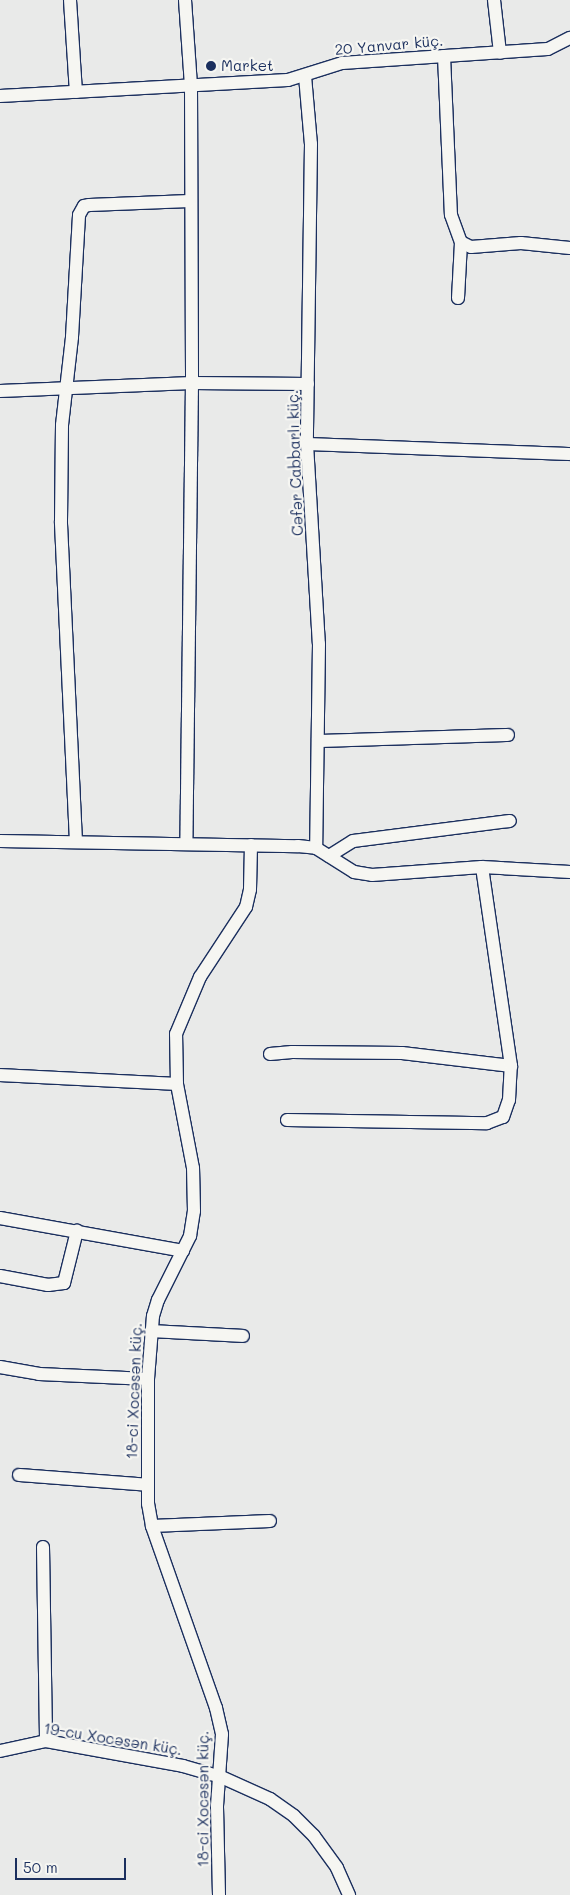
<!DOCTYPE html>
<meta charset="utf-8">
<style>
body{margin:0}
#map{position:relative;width:570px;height:1895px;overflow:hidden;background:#e9eae9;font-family:Mali,sans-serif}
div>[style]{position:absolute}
.roads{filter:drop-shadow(1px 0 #1b2f5e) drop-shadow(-1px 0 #1b2f5e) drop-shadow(0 1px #1b2f5e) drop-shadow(0 -1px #1b2f5e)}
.minor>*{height:12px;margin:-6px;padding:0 6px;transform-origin:6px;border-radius:6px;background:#f6f6f2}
.dots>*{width:14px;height:14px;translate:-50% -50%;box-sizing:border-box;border:2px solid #f6f6f2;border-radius:50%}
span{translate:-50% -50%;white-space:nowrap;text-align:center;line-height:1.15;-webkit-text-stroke:4.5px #f6f6f2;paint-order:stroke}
.street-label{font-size:15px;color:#1b2f5e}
.poi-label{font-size:15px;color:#1b2f5e}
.left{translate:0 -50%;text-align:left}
.scale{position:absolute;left:15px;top:1858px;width:111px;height:22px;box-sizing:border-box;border:2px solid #1b2f5e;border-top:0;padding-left:6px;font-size:15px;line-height:18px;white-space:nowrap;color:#1b2f5e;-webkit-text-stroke:4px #f6f6f2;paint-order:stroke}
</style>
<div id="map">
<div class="roads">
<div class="minor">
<div style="left:70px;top:0;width:92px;rotate:86.3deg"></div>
<div style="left:185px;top:0;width:86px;rotate:86deg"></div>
<div style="left:191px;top:86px;width:297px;rotate:89.8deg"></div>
<div style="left:192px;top:383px;width:461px;rotate:90.7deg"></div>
<div style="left:494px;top:0;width:53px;rotate:83.5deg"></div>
<div style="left:444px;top:56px;width:159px;rotate:87.5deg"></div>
<div style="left:451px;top:215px;width:29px;rotate:70deg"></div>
<div style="left:461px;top:242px;width:11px;rotate:27deg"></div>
<div style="left:471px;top:247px;width:50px;rotate:-4.6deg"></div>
<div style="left:521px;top:243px;width:49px;rotate:5.8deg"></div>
<div style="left:305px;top:76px;width:68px;rotate:85deg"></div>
<div style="left:311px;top:144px;width:300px;rotate:90.8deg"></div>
<div style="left:307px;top:444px;width:200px;rotate:86.6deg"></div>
<div style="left:319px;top:644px;width:204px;rotate:90.8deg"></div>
<div style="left:0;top:96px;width:288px;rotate:-3.2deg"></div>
<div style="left:288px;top:80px;width:57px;rotate:-17.5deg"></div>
<div style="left:342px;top:63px;width:206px;rotate:-3.9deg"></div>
<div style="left:548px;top:49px;width:25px;rotate:-27deg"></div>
<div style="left:458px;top:298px;width:56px;rotate:-86.9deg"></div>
<div style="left:0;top:391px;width:192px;rotate:-2.4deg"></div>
<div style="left:192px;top:383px;width:116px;rotate:0.5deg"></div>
<div style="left:307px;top:444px;width:263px;rotate:2.2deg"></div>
<div style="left:318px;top:741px;width:190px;rotate:-1.8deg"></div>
<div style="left:0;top:841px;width:298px;rotate:1deg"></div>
<div style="left:298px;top:846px;width:18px;rotate:6deg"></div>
<div style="left:316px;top:848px;width:45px;rotate:32.3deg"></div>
<div style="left:354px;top:872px;width:18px;rotate:9deg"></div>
<div style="left:372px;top:875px;width:110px;rotate:-4.2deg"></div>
<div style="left:482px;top:867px;width:88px;rotate:3.3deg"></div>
<div style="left:76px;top:842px;width:321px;rotate:-92.7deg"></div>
<div style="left:61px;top:521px;width:96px;rotate:-89.4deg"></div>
<div style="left:62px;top:425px;width:89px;rotate:-83.5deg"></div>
<div style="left:72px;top:337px;width:122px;rotate:-86.7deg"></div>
<div style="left:79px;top:215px;width:10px;rotate:-61deg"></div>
<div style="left:84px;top:206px;width:5px;rotate:-11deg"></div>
<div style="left:89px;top:205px;width:101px;rotate:-2.3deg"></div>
<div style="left:329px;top:856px;width:28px;rotate:-32deg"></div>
<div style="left:353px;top:841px;width:158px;rotate:-7.3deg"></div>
<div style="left:270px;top:1054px;width:22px;rotate:-5deg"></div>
<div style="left:292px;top:1052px;width:110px;rotate:0.5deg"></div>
<div style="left:402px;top:1053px;width:110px;rotate:6.8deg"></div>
<div style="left:0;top:1075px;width:177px;rotate:2.9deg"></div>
<div style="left:287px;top:1120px;width:200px;rotate:0.9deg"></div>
<div style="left:487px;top:1123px;width:17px;rotate:-21deg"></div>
<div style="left:503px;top:1117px;width:18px;rotate:-71deg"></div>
<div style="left:509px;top:1100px;width:34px;rotate:-87deg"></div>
<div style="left:511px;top:1066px;width:201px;rotate:-98.3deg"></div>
<div style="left:0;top:1218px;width:186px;rotate:10.2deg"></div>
<div style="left:0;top:1276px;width:49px;rotate:10.6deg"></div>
<div style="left:48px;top:1285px;width:16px;rotate:-7deg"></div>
<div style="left:64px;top:1283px;width:54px;rotate:-76deg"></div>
<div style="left:152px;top:1331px;width:91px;rotate:3.1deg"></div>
<div style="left:0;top:1367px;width:40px;rotate:10deg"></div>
<div style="left:39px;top:1374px;width:109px;rotate:2.6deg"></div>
<div style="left:19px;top:1475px;width:129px;rotate:4.4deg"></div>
<div style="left:152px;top:1526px;width:118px;rotate:-2.4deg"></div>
<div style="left:43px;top:1547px;width:194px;rotate:89.1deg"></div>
<div style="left:0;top:1751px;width:47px;rotate:-12.3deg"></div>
<div style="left:46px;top:1741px;width:139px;rotate:10.3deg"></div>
<div style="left:183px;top:1766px;width:37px;rotate:16deg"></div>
<div style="left:219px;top:1776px;width:56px;rotate:24.3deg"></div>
<div style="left:270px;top:1799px;width:29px;rotate:35deg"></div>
<div style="left:294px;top:1816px;width:28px;rotate:45deg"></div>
<div style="left:314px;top:1836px;width:39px;rotate:54deg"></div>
<div style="left:337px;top:1868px;width:30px;rotate:66deg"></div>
<div style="left:219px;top:1895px;width:89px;rotate:-91.3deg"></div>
<div style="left:217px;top:1806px;width:72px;rotate:-86deg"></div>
<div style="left:222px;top:1734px;width:27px;rotate:-103deg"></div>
<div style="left:216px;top:1708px;width:193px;rotate:-109.4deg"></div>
<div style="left:152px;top:1526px;width:22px;rotate:-100deg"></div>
<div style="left:148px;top:1504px;width:125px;rotate:-90deg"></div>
<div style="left:148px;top:1379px;width:63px;rotate:-85.5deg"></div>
<div style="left:153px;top:1316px;width:17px;rotate:-73deg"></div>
<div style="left:158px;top:1300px;width:72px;rotate:-63.4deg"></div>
<div style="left:190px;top:1236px;width:25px;rotate:-81deg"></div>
<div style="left:194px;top:1211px;width:43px;rotate:-91.3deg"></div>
<div style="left:193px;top:1168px;width:86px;rotate:-100.8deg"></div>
<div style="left:177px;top:1084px;width:50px;rotate:-91.1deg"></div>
<div style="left:176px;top:1034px;width:62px;rotate:-67.2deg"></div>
<div style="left:200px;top:977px;width:84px;rotate:-56.7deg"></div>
<div style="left:246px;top:907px;width:18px;rotate:-77deg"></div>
<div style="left:250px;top:889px;width:44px;rotate:-88.7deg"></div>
</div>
</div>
<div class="dots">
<div style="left:211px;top:66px;background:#1b2f5e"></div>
</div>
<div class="street-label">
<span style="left:389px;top:45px;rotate:-5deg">20 Yanvar küç.</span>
<span style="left:295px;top:463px;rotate:-92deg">Cəfər Cabbarlı küç.</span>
<span style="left:134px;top:1391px;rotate:-88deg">18-ci Xocəsən küç.</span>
<span style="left:113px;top:1739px;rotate:9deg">19-cu Xocəsən küç.</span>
<span style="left:203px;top:1799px;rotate:-90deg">18-ci Xocəsən küç.</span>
</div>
<div class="poi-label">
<span class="left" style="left:221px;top:66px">Market</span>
</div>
<div class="scale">50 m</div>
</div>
